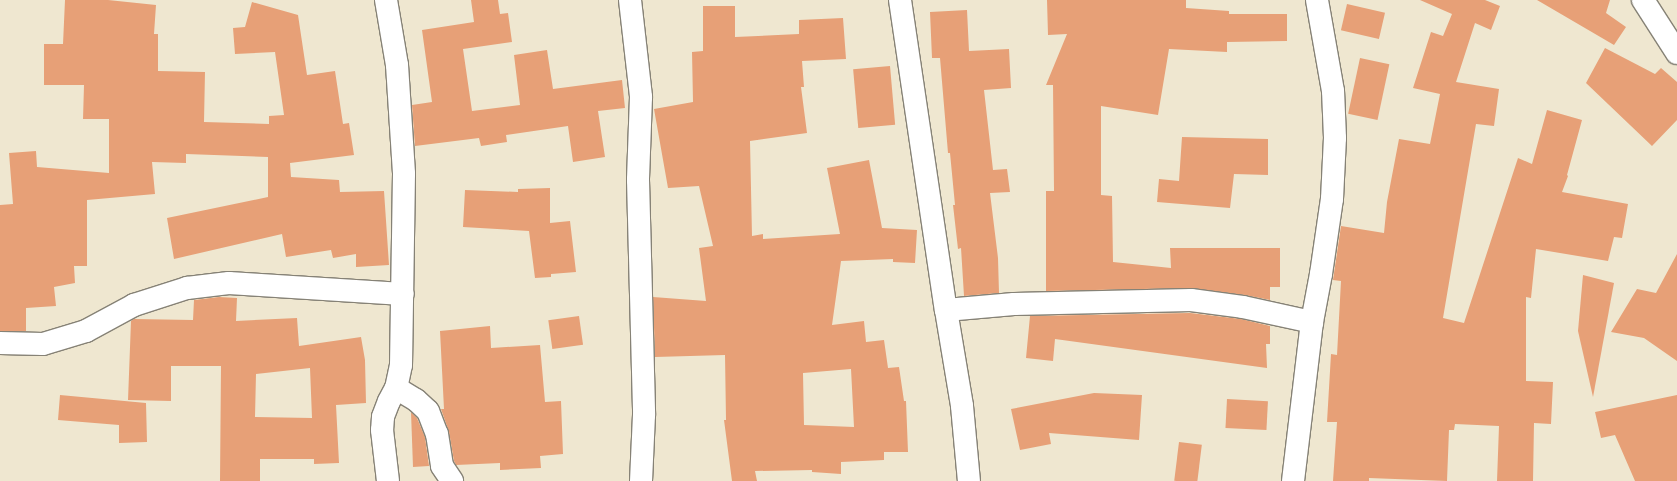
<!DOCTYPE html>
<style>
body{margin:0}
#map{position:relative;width:1677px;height:481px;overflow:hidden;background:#efe7d0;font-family:Delius,sans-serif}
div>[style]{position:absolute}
.building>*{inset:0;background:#e7a077;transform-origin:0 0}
.roads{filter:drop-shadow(1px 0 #868276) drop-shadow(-1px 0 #868276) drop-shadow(0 1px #868276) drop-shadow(0 -1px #868276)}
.street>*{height:22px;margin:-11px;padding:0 11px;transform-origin:11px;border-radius:11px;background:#fff}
span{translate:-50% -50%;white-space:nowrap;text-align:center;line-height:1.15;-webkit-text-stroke:4px #f6f6f2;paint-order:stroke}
</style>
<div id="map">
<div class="building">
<div style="clip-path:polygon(65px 0,108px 0,156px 5px,154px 34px,158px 34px,158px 71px,205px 72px,204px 122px,269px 124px,269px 116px,284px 115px,275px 52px,235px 54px,233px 28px,245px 27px,252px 2px,298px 15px,307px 75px,335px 71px,343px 124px,349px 123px,354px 155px,290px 163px,291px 177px,339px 180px,340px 192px,384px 191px,389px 265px,356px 267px,356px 254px,333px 258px,331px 250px,286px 257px,282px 234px,174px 259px,167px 218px,268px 197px,268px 157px,186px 154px,186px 163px,152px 162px,155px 194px,87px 200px,87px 266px,74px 266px,75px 283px,54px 287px,56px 306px,26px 308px,26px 331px,0 331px,0 205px,13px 204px,9px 153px,36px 151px,37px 167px,109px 173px,109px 119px,83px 119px,84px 85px,44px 85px,44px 44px,63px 44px)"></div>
<div style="clip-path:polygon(471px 0,498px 0,500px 14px,508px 13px,512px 42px,463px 49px,472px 111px,520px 105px,514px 55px,547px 50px,553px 89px,622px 80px,625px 108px,598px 111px,605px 157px,573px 162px,568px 126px,506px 135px,507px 142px,481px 146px,479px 138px,415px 146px,412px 105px,432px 102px,422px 30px,474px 22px)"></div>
<div style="clip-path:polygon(1047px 0,1186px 0,1186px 8px,1229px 11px,1229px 14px,1287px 14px,1287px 41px,1227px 42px,1227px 52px,1169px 49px,1158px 115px,1101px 106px,1101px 195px,1112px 196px,1113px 262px,1171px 268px,1170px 248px,1280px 248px,1280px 287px,1270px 287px,1270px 300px,1245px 295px,1191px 288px,1046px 291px,1046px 191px,1054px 191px,1053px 85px,1046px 85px,1067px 34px,1048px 35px)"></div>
<div style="clip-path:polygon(1420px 0,1485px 0,1500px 6px,1491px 30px,1475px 23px,1456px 82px,1499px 89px,1494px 126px,1476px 124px,1443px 318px,1464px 323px,1518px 158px,1532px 164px,1547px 110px,1582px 120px,1567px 175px,1568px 176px,1562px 192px,1628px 204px,1622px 238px,1614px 237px,1608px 261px,1536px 249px,1531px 298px,1526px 297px,1526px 381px,1553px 382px,1551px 424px,1534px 423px,1533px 481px,1497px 481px,1499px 426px,1455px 424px,1454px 430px,1449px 430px,1447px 481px,1369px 478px,1369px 481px,1333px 481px,1337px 422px,1327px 422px,1331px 354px,1337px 355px,1341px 281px,1333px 280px,1341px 226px,1384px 233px,1387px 202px,1399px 139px,1430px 144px,1440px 94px,1413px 88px,1431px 32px,1443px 36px,1452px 14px)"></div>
<div style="clip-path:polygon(1537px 0,1610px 0,1606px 13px,1626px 27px,1614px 45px)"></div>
<div style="left:1347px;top:4px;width:39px;height:27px;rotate:13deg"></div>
<div style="clip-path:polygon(evenodd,703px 6px,735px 6px,735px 37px,799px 34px,799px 20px,843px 18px,846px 59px,802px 61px,804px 87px,801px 87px,807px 133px,750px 141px,752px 236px,763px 234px,763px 239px,840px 234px,827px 168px,869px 160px,882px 228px,917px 230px,915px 263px,893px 262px,893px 259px,841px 261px,832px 325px,864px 321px,866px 342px,884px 340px,888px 368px,899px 367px,904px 401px,906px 401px,908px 452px,884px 452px,884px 460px,841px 462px,841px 474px,812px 472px,812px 470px,755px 471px,757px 481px,732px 481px,724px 420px,726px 420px,725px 355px,655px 357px,653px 297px,706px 301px,699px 248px,713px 246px,699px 186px,668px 188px,654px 109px,693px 102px,692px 52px,703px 51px,703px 6px,851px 369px,854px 427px,804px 425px,803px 373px,851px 369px)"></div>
<div style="clip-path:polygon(967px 10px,969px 51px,1009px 49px,1011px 88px,984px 90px,993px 170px,1007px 169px,1010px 192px,990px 193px,998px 258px,999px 293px,964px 296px,961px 248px,958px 249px,953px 205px,955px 205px,950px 153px,948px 153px,940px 58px,932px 58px,930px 12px)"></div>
<div style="clip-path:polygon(1605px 48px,1655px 74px,1661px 68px,1677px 82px,1677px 120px,1652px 146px,1586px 83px)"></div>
<div style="left:1360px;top:58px;width:30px;height:57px;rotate:12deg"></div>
<div style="left:890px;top:66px;width:59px;height:37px;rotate:85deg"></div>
<div style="clip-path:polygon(1182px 137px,1268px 139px,1268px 175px,1234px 174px,1230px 208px,1157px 202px,1159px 179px,1179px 181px)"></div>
<div style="clip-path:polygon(550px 188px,550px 223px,570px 221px,576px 272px,551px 274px,551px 277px,535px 278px,529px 231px,463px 227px,465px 190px,518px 192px,518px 189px)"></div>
<div style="clip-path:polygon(1677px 254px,1677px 361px,1644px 338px,1611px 332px,1637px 289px,1656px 293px)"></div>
<div style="clip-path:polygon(1583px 275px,1614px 283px,1593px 397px,1578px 331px)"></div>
<div style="clip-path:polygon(evenodd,219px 297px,237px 298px,236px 321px,297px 318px,299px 346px,361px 337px,365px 360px,366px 403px,336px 405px,339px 463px,314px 464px,314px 459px,260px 459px,260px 481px,220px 481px,221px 366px,171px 366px,171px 401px,128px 400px,131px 321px,134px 319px,193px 320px,194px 300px,219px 297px,310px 368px,312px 418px,255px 417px,256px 374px,310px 368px)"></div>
<div style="clip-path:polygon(1190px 313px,1241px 319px,1270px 326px,1270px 344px,1266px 344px,1267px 368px,1055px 339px,1053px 361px,1026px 358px,1030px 316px)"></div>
<div style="left:579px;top:316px;width:29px;height:31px;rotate:82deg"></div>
<div style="clip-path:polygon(490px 326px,491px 348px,540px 345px,545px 402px,561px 401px,563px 454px,540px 456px,541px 468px,500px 470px,500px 463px,456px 465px,454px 461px,449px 432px,441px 409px,444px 409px,440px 331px)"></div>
<div style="clip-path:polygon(1094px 393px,1142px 395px,1139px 440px,1049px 433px,1051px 444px,1020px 450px,1011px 409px)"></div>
<div style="clip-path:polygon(60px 395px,146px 403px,147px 442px,119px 443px,119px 425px,58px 420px)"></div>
<div style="clip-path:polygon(1677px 395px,1677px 481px,1635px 481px,1615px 435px,1601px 438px,1595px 412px)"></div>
<div style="left:1227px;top:399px;width:41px;height:29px;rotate:3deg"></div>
<div style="clip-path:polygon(411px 412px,417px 418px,425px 437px,429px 466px,413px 467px)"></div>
<div style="left:1179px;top:442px;width:23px;height:39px;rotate:7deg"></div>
</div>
<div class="roads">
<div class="street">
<div style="left:386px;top:0;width:66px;rotate:80.4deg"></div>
<div style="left:397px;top:65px;width:109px;rotate:86.3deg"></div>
<div style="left:404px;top:174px;width:191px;rotate:90.9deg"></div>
<div style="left:401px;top:365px;width:24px;rotate:102deg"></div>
<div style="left:396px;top:388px;width:15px;rotate:118deg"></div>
<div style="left:389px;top:401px;width:17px;rotate:111deg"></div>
<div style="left:383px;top:417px;width:13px;rotate:94deg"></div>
<div style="left:382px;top:430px;width:51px;rotate:83.3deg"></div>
<div style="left:630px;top:0;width:98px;rotate:83.5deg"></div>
<div style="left:641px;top:97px;width:83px;rotate:92.1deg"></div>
<div style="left:638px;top:180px;width:235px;rotate:88.5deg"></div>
<div style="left:644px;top:415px;width:66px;rotate:92.6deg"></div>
<div style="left:900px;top:0;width:313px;rotate:81.6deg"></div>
<div style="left:946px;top:310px;width:97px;rotate:80.5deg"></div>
<div style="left:962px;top:406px;width:75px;rotate:84.7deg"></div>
<div style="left:1643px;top:0;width:63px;rotate:57.3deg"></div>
<div style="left:946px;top:310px;width:68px;rotate:-5deg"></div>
<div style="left:1014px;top:304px;width:177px;rotate:-1.3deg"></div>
<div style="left:1191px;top:300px;width:52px;rotate:7.7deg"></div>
<div style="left:1243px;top:307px;width:71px;rotate:12.3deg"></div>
<div style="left:0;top:343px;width:43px;rotate:1.3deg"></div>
<div style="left:43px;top:344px;width:45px;rotate:-16.8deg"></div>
<div style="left:86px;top:331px;width:55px;rotate:-28.4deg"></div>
<div style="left:134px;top:305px;width:56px;rotate:-17.8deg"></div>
<div style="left:187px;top:288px;width:42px;rotate:-6.8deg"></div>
<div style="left:229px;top:283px;width:174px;rotate:3.6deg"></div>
<div style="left:396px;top:388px;width:23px;rotate:31deg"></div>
<div style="left:416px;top:400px;width:16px;rotate:43deg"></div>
<div style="left:428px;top:411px;width:25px;rotate:69deg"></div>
<div style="left:437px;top:434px;width:32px;rotate:81deg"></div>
<div style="left:442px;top:466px;width:18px;rotate:56deg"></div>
<div style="left:1293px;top:481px;width:160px;rotate:-83.2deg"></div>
<div style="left:1312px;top:322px;width:49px;rotate:-79.4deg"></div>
<div style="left:1321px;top:274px;width:76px;rotate:-81.7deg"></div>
<div style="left:1332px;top:199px;width:61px;rotate:-87.2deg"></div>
<div style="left:1335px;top:138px;width:47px;rotate:-92.4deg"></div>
<div style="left:1333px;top:91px;width:92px;rotate:-100deg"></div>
</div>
</div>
</div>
